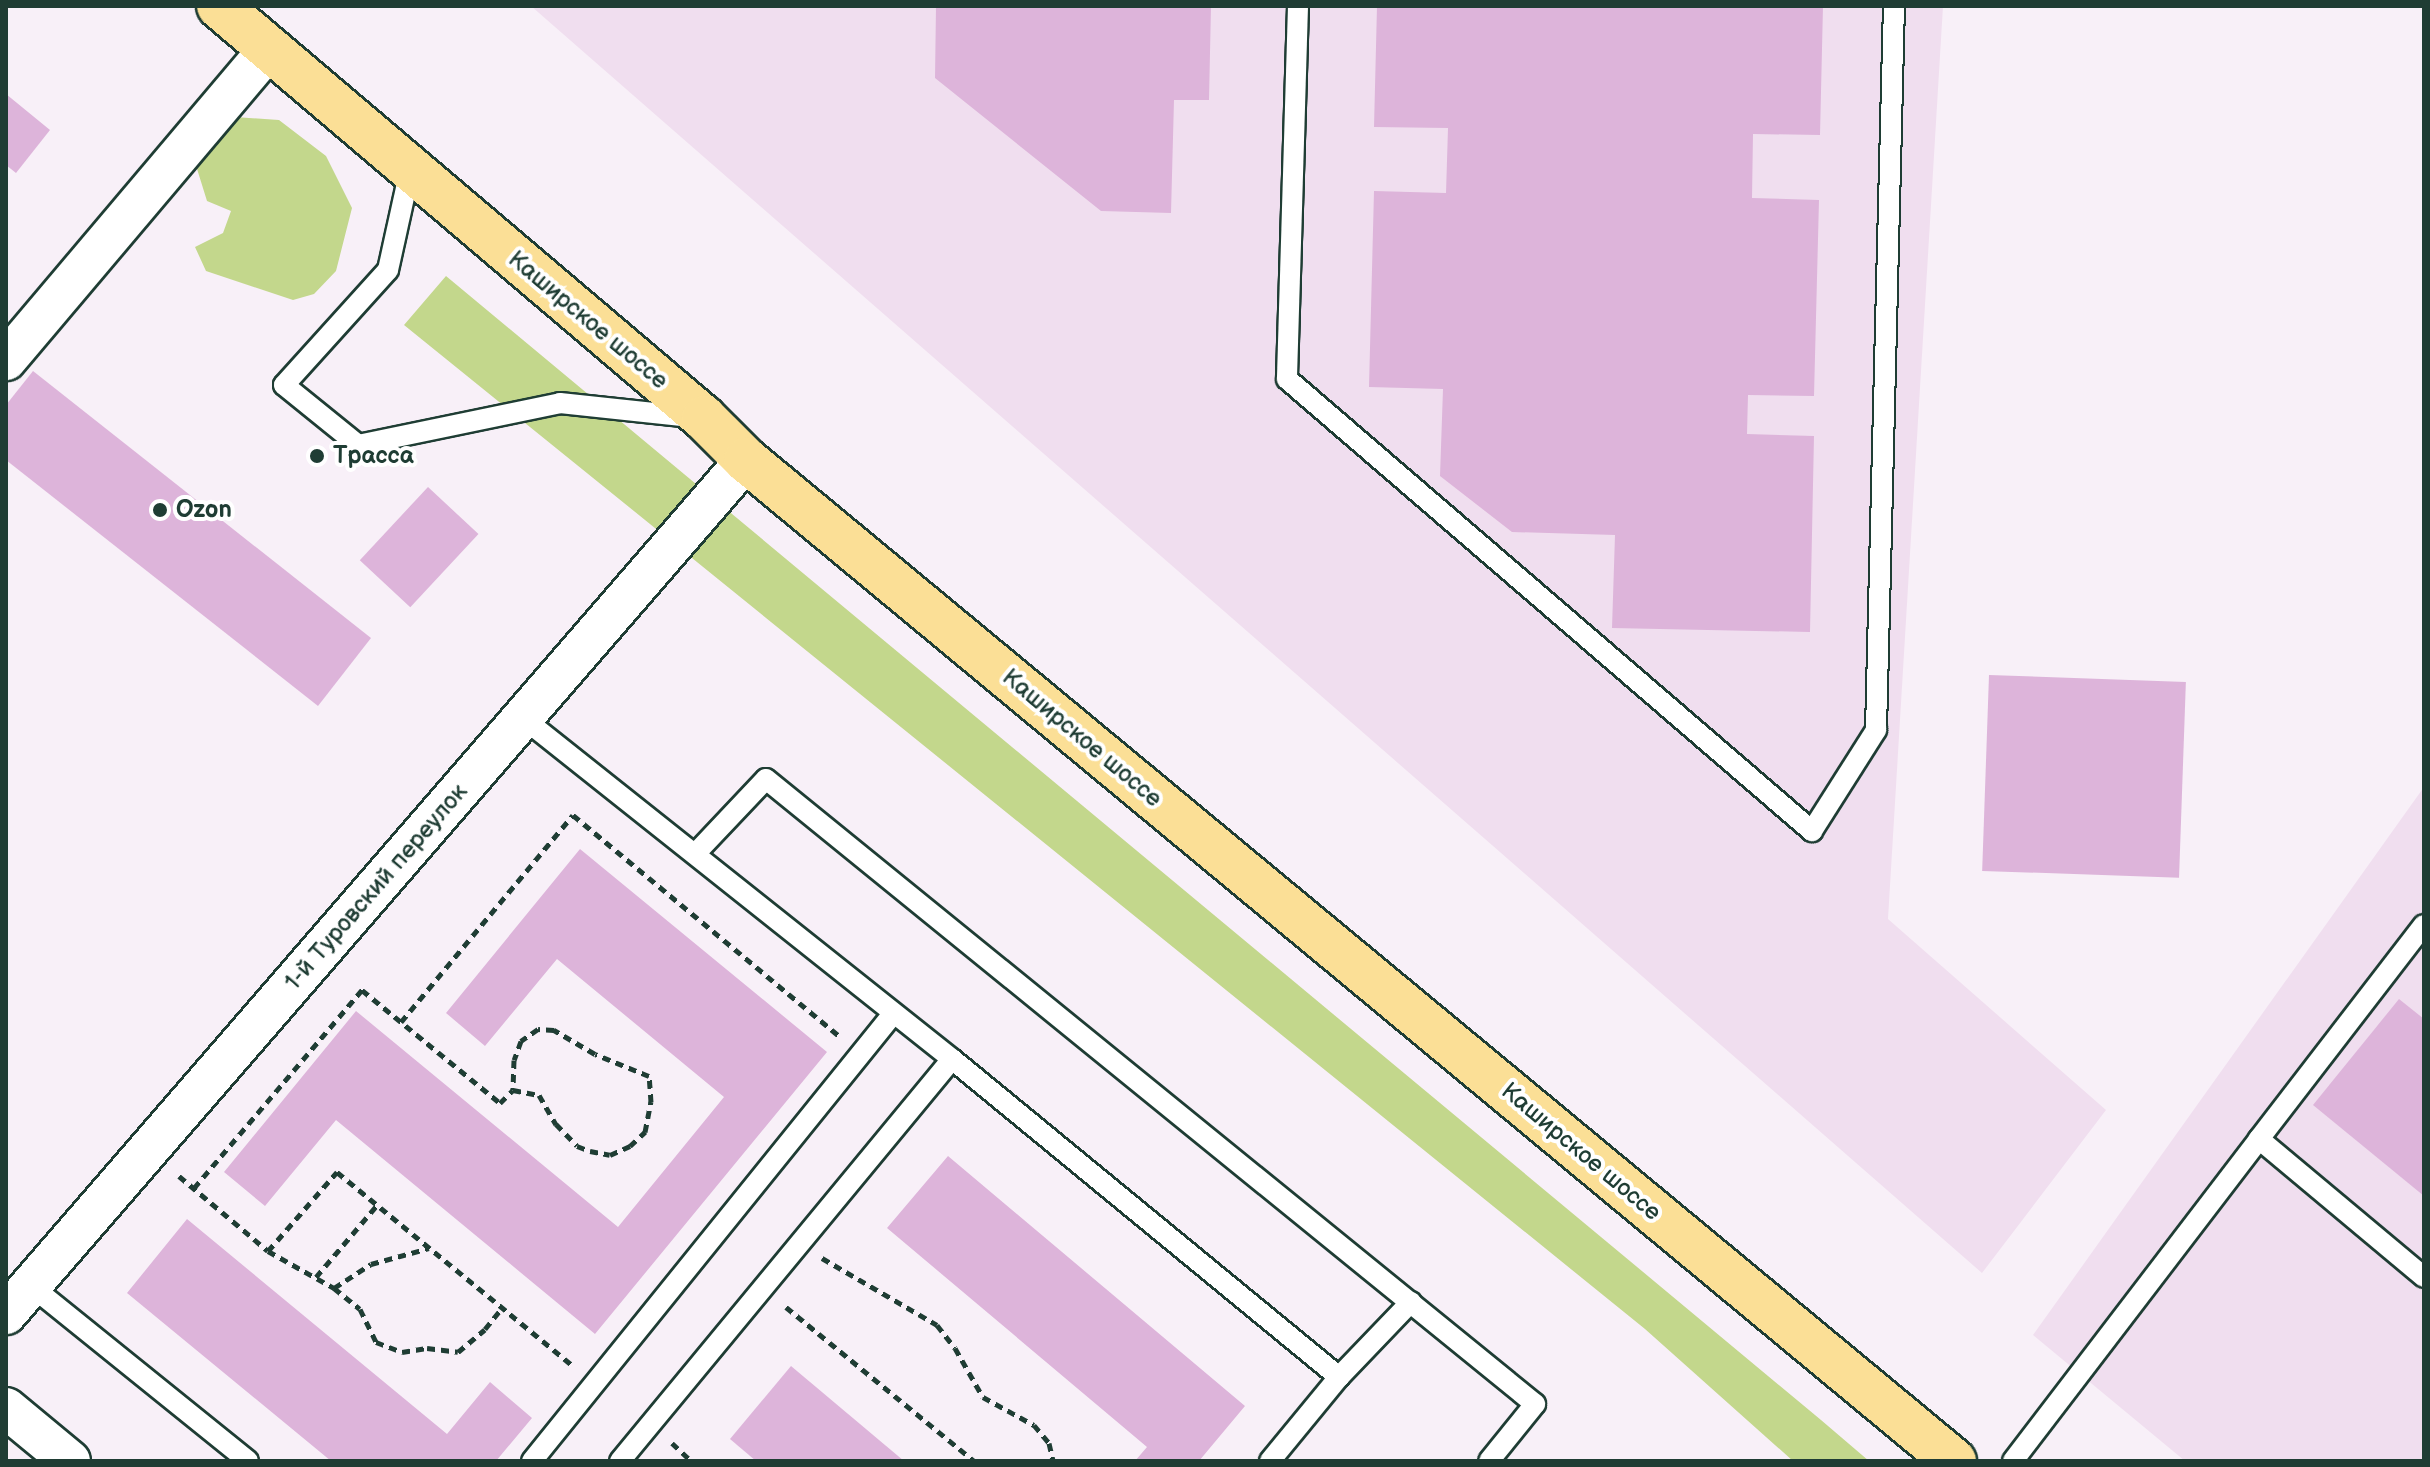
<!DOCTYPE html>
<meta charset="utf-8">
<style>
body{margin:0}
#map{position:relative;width:2430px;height:1467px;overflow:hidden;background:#f8f0f8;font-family:"Balsamiq Sans",sans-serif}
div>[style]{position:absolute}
.built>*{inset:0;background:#f0deef}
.green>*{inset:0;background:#c3d78c}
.building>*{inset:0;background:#ddb4da;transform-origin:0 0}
.path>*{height:5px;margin-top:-2.5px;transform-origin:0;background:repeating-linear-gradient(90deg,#1f3d34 0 8px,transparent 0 14px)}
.roads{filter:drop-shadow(2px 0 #1f3d34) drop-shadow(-2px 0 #1f3d34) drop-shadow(0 2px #1f3d34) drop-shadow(0 -2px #1f3d34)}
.lane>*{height:20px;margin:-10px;padding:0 10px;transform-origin:10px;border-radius:10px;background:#fff}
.street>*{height:40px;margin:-20px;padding:0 20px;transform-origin:20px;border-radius:20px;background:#fff}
.primary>*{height:44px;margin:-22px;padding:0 22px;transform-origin:22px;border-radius:22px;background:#fbdf96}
.dots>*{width:22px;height:22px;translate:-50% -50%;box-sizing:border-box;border:4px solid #fff;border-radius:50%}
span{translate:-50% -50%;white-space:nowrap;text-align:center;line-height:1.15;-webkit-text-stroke:8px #fff;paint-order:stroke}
.street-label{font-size:24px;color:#1f3d34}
.poi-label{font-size:24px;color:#1f3d34;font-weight:700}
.left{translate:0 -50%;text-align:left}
.frame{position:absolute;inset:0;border:8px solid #1f3d34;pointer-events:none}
</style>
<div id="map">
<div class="built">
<div style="clip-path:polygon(531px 6px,1943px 6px,1888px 919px,2106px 1110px,1982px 1273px)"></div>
<div style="clip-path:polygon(2424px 787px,2424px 1461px,2185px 1461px,2033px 1335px)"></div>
</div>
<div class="green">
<div style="clip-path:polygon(221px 116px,279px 120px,326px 156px,352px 208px,336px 271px,314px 294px,293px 300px,206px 271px,195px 247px,223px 233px,231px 211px,207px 201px,193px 156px)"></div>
<div style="clip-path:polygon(446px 276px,1821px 1420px,1869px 1461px,1793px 1461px,1645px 1329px,404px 325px)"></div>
</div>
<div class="building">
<div style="clip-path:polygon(936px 6px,1211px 6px,1209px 100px,1174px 100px,1171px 213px,1101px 211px,935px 78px)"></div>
<div style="clip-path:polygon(1377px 6px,1823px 6px,1820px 135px,1753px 134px,1752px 198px,1819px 200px,1814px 396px,1748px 395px,1747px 434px,1814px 436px,1810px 632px,1612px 628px,1615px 535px,1512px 532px,1440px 476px,1443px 389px,1369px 387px,1374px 191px,1446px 193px,1448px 128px,1374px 127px)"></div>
<div style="clip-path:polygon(6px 94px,50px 130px,16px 173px,6px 165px)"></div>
<div style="clip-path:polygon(33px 371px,371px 638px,318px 706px,6px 460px,6px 405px)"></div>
<div style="left:428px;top:487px;width:69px;height:100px;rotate:43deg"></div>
<div style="left:1989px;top:675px;width:197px;height:196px;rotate:2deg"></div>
<div style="clip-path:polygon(580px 849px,827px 1052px,595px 1334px,336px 1120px,265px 1206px,224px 1172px,356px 1011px,618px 1227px,724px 1097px,557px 959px,485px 1046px,446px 1013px)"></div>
<div style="clip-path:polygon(2399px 999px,2424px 1019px,2424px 1196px,2313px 1105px)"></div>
<div style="clip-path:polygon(948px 1156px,1245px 1406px,1199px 1461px,1135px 1461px,1147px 1447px,887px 1228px)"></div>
<div style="clip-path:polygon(187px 1219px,447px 1434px,490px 1382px,532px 1418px,496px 1461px,331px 1461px,127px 1293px)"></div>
<div style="clip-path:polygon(791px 1366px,904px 1461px,756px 1461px,730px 1439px)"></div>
</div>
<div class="path">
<div style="left:401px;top:1022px;width:269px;rotate:-50.3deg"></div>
<div style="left:573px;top:815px;width:346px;rotate:39.7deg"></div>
<div style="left:179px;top:1176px;width:116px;rotate:40.1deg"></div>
<div style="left:268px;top:1251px;width:105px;rotate:-48.9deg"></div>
<div style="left:337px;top:1172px;width:306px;rotate:39.4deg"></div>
<div style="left:194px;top:1188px;width:260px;rotate:-49.7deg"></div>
<div style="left:362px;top:990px;width:178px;rotate:39.3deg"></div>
<div style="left:500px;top:1103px;width:18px;rotate:-45deg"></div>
<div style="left:513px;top:1090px;width:26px;rotate:11deg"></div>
<div style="left:539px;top:1095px;width:34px;rotate:60deg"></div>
<div style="left:556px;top:1124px;width:30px;rotate:46deg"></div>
<div style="left:577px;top:1146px;width:14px;rotate:21deg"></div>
<div style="left:590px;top:1151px;width:20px;rotate:11deg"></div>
<div style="left:610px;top:1155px;width:22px;rotate:-24deg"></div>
<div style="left:630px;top:1146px;width:21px;rotate:-43deg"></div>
<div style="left:645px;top:1132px;width:31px;rotate:-79deg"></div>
<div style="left:651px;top:1102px;width:26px;rotate:-94deg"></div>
<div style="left:649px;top:1076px;width:58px;rotate:-157.8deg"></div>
<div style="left:595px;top:1054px;width:48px;rotate:-149.7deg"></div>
<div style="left:554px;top:1030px;width:16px;rotate:-176deg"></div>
<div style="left:538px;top:1029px;width:21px;rotate:145deg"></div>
<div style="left:521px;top:1041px;width:20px;rotate:110deg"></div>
<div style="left:514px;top:1060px;width:30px;rotate:92deg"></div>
<div style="left:268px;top:1251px;width:76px;rotate:29.3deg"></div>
<div style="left:334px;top:1288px;width:33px;rotate:39deg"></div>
<div style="left:360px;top:1309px;width:37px;rotate:64deg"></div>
<div style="left:376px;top:1342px;width:28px;rotate:21deg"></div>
<div style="left:402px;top:1352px;width:25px;rotate:-9deg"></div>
<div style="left:427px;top:1348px;width:31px;rotate:7deg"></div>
<div style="left:458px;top:1352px;width:35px;rotate:-40deg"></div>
<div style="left:485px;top:1329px;width:27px;rotate:-51deg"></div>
<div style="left:822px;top:1258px;width:133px;rotate:30.2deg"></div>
<div style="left:937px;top:1325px;width:29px;rotate:52deg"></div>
<div style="left:955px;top:1348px;width:56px;rotate:60.3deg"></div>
<div style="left:983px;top:1397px;width:58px;rotate:28.8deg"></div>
<div style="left:1034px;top:1425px;width:23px;rotate:50deg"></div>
<div style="left:1049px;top:1443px;width:18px;rotate:77deg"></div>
<div style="left:316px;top:1277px;width:94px;rotate:-49.7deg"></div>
<div style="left:334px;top:1288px;width:44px;rotate:-33deg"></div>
<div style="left:371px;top:1264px;width:60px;rotate:-15.4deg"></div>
<div style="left:786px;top:1307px;width:243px;rotate:39.3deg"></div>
<div style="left:672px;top:1443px;width:26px;rotate:43deg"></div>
</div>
<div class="roads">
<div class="lane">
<div style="left:1298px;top:6px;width:373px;rotate:91.7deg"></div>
<div style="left:1287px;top:379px;width:693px;rotate:40.73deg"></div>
<div style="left:1812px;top:831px;width:120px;rotate:-57.6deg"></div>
<div style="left:1876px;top:730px;width:724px;rotate:-88.58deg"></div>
<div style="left:410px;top:170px;width:102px;rotate:102.4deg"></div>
<div style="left:388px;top:270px;width:155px;rotate:132.1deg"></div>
<div style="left:284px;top:385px;width:95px;rotate:39deg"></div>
<div style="left:358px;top:445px;width:206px;rotate:-11.7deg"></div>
<div style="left:560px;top:403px;width:132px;rotate:6.1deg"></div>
<div style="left:523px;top:718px;width:548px;rotate:38.48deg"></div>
<div style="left:952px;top:1059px;width:501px;rotate:39.41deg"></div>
<div style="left:1339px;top:1377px;width:109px;rotate:129.4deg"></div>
<div style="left:695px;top:854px;width:103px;rotate:-46.6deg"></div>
<div style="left:766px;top:779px;width:991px;rotate:39.1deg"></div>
<div style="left:1535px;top:1404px;width:73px;rotate:128.9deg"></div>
<div style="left:2259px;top:1139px;width:270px;rotate:-52.4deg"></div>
<div style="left:30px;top:1285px;width:280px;rotate:38.9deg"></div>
<div style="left:1339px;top:1377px;width:104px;rotate:-46.2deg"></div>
<div style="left:532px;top:1461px;width:575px;rotate:-51.08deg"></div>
<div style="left:620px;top:1461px;width:521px;rotate:-50.45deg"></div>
<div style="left:2013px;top:1461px;width:405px;rotate:-52.6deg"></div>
<div style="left:2259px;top:1139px;width:215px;rotate:39.9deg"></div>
</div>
<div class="street">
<div style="left:6px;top:360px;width:407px;rotate:-49.8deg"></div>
<div style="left:6px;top:1314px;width:1130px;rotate:-49.09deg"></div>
<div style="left:6px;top:1408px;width:83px;rotate:39.6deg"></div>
</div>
<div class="primary">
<div style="left:219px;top:6px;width:636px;rotate:40.35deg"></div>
<div style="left:704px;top:418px;width:59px;rotate:45deg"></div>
<div style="left:746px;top:460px;width:1569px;rotate:39.65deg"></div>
</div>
</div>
<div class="dots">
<div style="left:317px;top:456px;background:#1f3d34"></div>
<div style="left:160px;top:510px;background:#1f3d34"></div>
</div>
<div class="street-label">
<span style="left:588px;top:320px;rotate:40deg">Каширское шоссе</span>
<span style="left:1082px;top:738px;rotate:40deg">Каширское шоссе</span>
<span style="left:376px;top:887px;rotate:-49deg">1-й Туровский переулок</span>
<span style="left:1581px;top:1152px;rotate:40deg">Каширское шоссе</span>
</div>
<div class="poi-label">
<span class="left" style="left:333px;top:456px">Трасса</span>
<span class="left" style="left:176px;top:510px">Ozon</span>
</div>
<div class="frame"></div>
</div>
